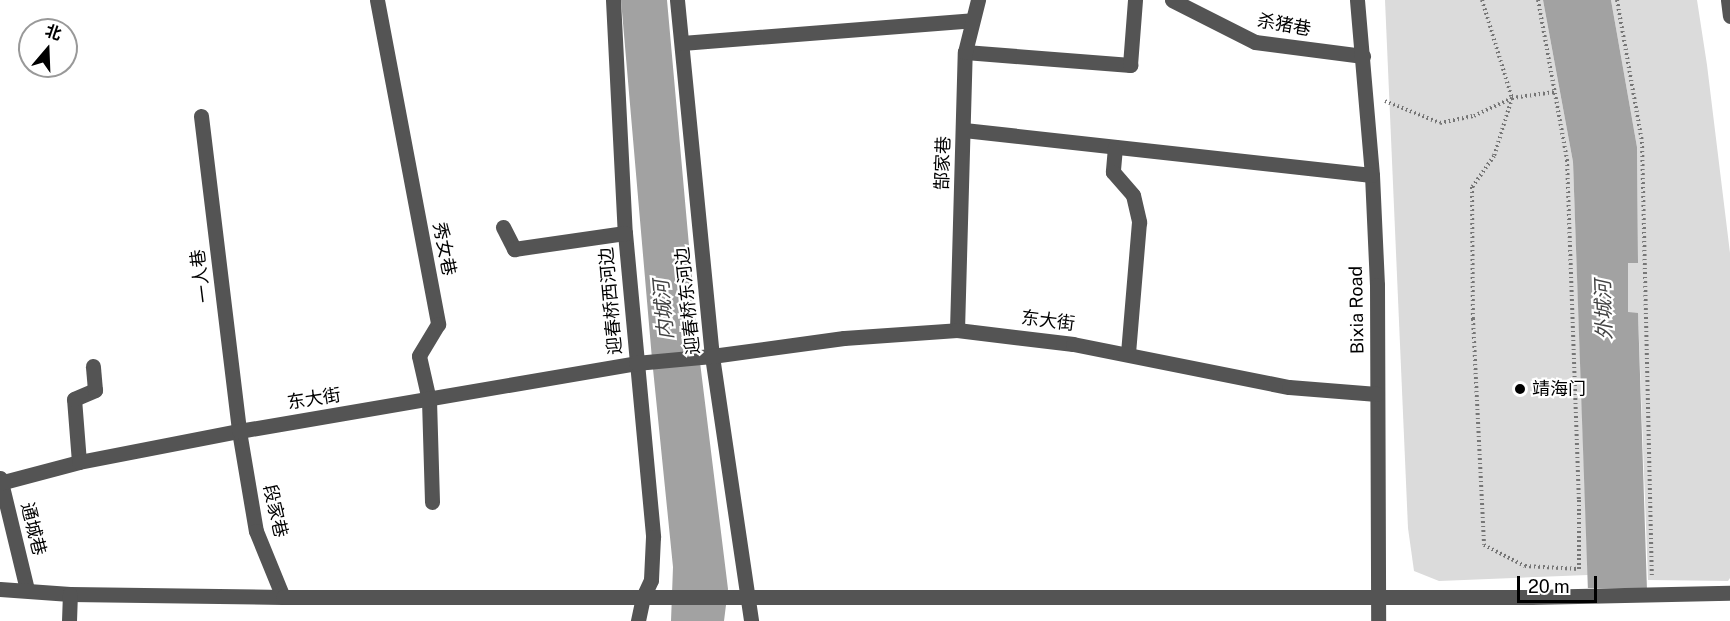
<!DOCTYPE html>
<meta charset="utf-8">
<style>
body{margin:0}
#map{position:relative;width:1730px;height:621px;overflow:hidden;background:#fff;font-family:"Public Sans","Noto Sans SC",sans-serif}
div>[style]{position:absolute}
.green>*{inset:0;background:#dbdbdb}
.water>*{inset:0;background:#a2a2a2}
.pier>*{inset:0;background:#fff;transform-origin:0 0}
.path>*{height:4px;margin-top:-2px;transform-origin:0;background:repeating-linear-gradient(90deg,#767676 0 1.5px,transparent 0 4.5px)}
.minor>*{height:15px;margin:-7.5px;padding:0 7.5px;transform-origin:7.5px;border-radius:7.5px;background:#545454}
.dots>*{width:16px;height:16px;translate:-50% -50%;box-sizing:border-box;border:3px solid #fff;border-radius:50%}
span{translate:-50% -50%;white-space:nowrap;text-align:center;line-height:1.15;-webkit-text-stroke:4.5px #fff;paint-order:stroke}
.street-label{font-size:18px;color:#000}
.poi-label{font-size:18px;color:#000}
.left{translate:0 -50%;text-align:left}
.water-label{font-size:20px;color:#434343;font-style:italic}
.north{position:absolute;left:18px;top:18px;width:60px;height:60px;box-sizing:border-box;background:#fff;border:2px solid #999;border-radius:50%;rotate:19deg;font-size:16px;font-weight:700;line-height:24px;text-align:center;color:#000}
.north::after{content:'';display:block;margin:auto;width:21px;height:27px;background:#000;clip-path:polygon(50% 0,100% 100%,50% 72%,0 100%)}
.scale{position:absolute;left:1517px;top:576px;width:80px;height:27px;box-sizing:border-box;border:3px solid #000;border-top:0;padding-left:8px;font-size:18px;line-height:21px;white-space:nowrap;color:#000;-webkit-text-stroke:4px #fff;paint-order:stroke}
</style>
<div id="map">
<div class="green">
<div style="clip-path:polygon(1385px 0,1543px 0,1573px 162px,1588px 575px,1439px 581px,1414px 571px,1408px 528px)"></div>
<div style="clip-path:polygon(1611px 0,1697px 0,1707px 65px,1730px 253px,1730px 578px,1728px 581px,1648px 580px,1638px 314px,1628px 313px,1627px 263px,1638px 263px,1637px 147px)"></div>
</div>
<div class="water">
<div style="clip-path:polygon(621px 0,667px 0,698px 346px,728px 589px,724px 621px,671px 621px,673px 567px,652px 359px)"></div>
<div style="clip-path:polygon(1543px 0,1611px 0,1637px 147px,1638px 263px,1628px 263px,1628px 312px,1638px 313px,1648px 621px,1589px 621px,1573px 162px)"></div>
</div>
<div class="pier">
<div style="left:1651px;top:588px;width:33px;height:66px;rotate:90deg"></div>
</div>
<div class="path">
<div style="left:1482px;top:0;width:102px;rotate:73deg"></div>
<div style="left:1512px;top:98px;width:61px;rotate:107.2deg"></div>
<div style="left:1494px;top:156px;width:38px;rotate:125deg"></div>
<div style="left:1472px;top:187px;width:132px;rotate:89.6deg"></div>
<div style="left:1473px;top:319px;width:226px;rotate:87.2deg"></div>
<div style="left:1484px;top:545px;width:46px;rotate:27.1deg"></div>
<div style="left:1525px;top:566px;width:54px;rotate:3.2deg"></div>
<div style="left:1538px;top:0;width:163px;rotate:79.7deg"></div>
<div style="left:1567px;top:160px;width:340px;rotate:88deg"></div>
<div style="left:1579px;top:500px;width:69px;rotate:90deg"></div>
<div style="left:1617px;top:0;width:144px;rotate:80deg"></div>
<div style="left:1642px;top:142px;width:434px;rotate:88.7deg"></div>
<div style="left:1385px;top:101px;width:59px;rotate:21.8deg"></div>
<div style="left:1440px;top:123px;width:35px;rotate:-12deg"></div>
<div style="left:1474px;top:116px;width:42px;rotate:-25.3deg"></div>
<div style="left:1512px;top:98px;width:43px;rotate:-7.9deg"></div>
</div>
<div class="minor">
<div style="left:377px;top:0;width:330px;rotate:79.3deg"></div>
<div style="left:438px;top:324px;width:37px;rotate:121deg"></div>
<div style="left:419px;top:356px;width:45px;rotate:77.2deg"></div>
<div style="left:429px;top:400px;width:102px;rotate:88.3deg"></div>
<div style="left:613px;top:0;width:233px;rotate:87.1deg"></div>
<div style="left:625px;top:233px;width:305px;rotate:84.7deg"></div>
<div style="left:653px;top:537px;width:43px;rotate:92.7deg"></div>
<div style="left:651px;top:580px;width:19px;rotate:115deg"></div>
<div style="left:643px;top:597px;width:25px;rotate:102deg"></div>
<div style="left:677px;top:0;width:358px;rotate:84.4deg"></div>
<div style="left:712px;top:356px;width:268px;rotate:81.6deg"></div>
<div style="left:1172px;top:0;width:93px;rotate:26.8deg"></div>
<div style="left:1255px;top:42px;width:109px;rotate:7.4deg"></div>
<div style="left:1357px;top:0;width:176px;rotate:85.1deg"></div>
<div style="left:1372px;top:175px;width:110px;rotate:87.4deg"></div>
<div style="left:1377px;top:285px;width:336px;rotate:89.8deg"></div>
<div style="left:1728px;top:0;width:16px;rotate:83deg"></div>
<div style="left:682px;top:43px;width:291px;rotate:-4.5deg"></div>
<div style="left:965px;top:52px;width:166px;rotate:4.5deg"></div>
<div style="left:1130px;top:65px;width:65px;rotate:-85.6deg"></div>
<div style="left:201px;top:116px;width:317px;rotate:83.1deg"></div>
<div style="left:239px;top:431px;width:101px;rotate:80.4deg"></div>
<div style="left:256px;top:531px;width:71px;rotate:67.8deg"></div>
<div style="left:964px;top:130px;width:410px;rotate:6.3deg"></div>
<div style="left:1115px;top:147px;width:25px;rotate:95deg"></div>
<div style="left:1113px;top:172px;width:30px;rotate:49deg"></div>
<div style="left:1133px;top:195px;width:28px;rotate:77deg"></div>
<div style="left:1139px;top:222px;width:132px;rotate:94.8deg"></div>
<div style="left:503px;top:227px;width:25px;rotate:63deg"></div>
<div style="left:514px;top:249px;width:112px;rotate:-8.2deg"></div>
<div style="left:957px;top:330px;width:278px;rotate:-88.4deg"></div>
<div style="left:965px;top:52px;width:54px;rotate:-76deg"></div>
<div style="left:79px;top:462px;width:63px;rotate:-94.5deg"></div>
<div style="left:74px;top:399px;width:23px;rotate:-23deg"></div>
<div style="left:95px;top:390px;width:24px;rotate:-95deg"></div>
<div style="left:0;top:478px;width:115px;rotate:76.4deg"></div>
<div style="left:0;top:483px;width:82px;rotate:-14.9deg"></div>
<div style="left:79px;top:462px;width:163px;rotate:-11deg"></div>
<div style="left:239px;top:431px;width:403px;rotate:-9.7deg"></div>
<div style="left:636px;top:363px;width:76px;rotate:-5.3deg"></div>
<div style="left:712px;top:356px;width:133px;rotate:-7.8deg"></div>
<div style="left:844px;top:338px;width:113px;rotate:-4deg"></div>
<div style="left:957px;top:330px;width:117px;rotate:6.9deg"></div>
<div style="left:1073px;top:344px;width:220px;rotate:11.3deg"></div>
<div style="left:1289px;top:387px;width:88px;rotate:4.5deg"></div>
<div style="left:0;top:589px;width:70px;rotate:4.1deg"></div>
<div style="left:70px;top:594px;width:213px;rotate:0.8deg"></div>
<div style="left:283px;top:597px;width:1248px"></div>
<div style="left:1531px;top:597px;width:199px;rotate:-1.2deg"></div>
<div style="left:69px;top:621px;width:27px;rotate:-88deg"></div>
</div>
<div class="dots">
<div style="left:1520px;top:389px;background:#000"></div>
</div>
<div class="street-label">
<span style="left:1284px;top:25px;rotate:10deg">杀猪巷</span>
<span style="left:943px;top:163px;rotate:-88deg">郜家巷</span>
<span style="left:444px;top:249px;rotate:79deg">秀女巷</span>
<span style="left:201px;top:276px;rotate:-97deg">一人巷</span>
<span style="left:611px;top:301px;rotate:-95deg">迎春桥西河边</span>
<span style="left:688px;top:301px;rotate:-96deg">迎春桥东河边</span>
<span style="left:1357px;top:310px;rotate:-91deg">Bixia Road</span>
<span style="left:1048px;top:321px;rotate:7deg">东大街</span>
<span style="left:314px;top:399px;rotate:-9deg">东大街</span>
<span style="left:275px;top:511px;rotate:77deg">段家巷</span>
<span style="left:33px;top:529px;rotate:76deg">通城巷</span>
</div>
<div class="poi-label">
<span class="left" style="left:1532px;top:389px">靖海门</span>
</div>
<div class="water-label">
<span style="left:664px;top:310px;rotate:-95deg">内城河</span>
<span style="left:1604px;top:310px;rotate:-92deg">外城河</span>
</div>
<div class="north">北</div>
<div class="scale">20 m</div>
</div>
